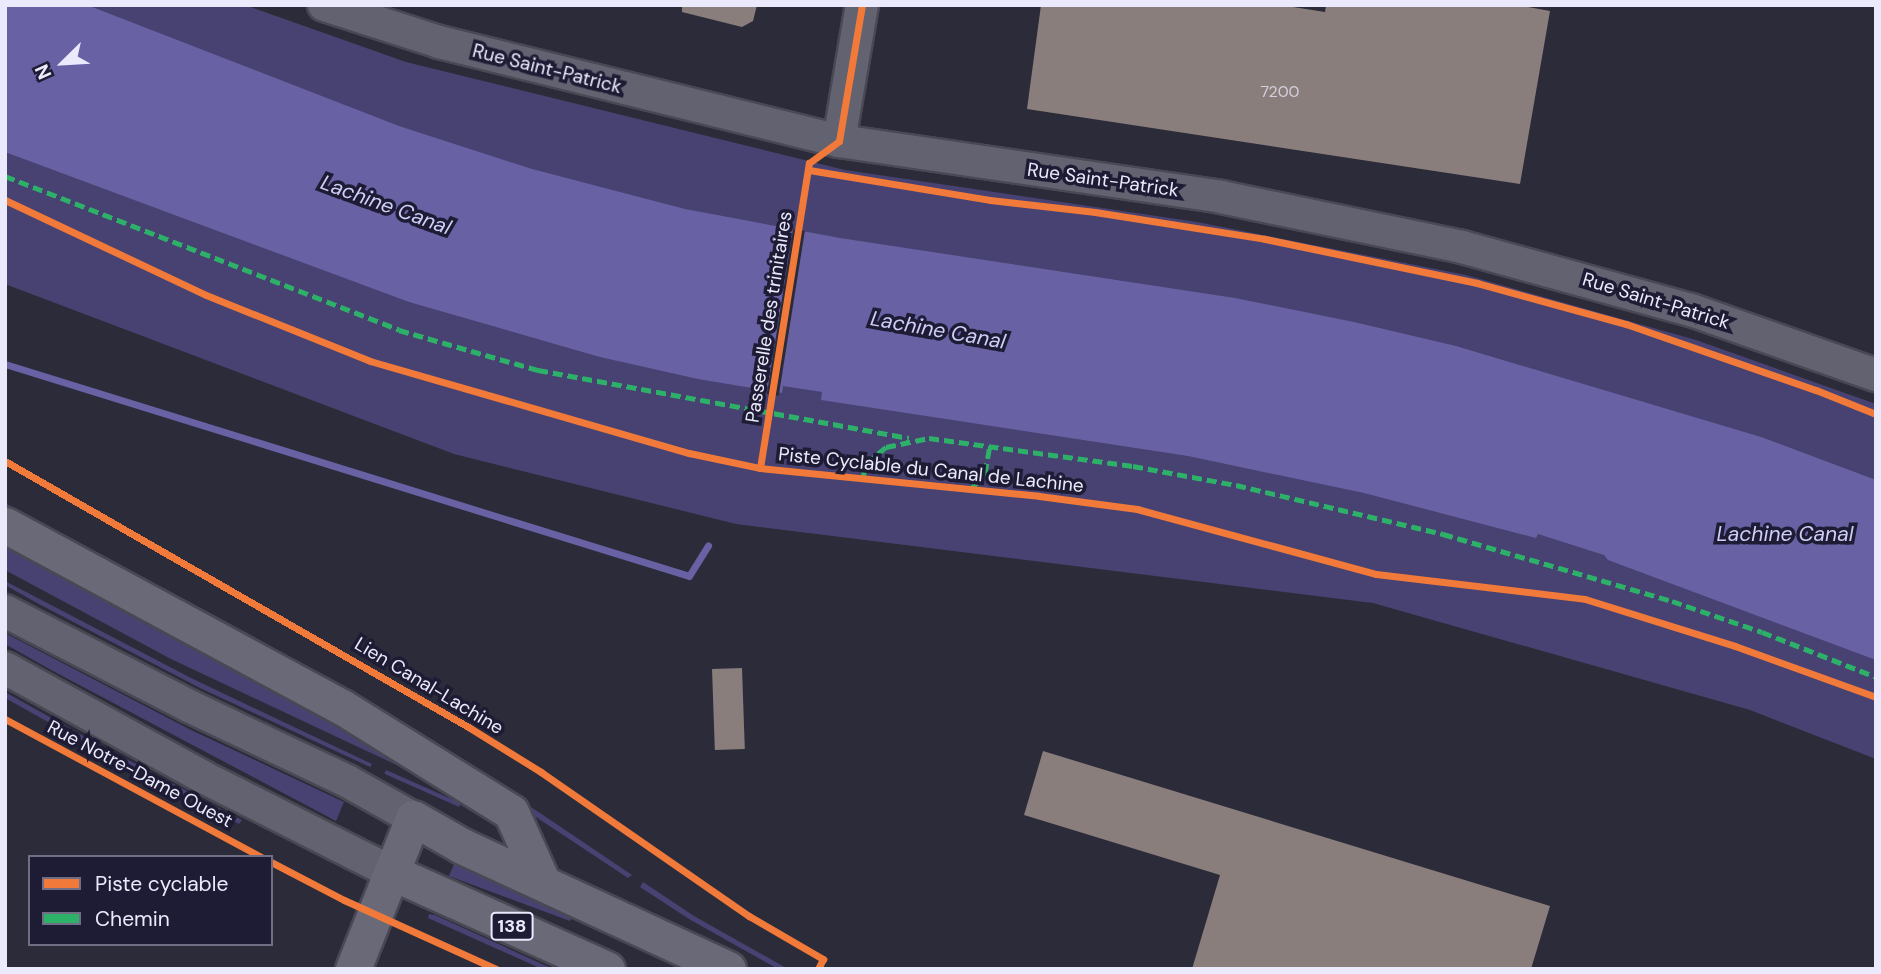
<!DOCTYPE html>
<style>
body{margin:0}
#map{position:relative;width:1881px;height:974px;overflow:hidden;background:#2c2b39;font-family:"DM Sans",sans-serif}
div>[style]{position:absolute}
.green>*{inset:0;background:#474271;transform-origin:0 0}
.water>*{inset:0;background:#6861a4}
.pier>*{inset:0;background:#2c2b39;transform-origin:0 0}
.stream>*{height:7px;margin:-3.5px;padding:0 3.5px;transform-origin:3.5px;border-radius:3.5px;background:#6861a4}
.building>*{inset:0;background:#8a7e7c;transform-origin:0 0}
.roads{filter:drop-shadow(2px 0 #494854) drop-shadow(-2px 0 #494854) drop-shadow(0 2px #494854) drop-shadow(0 -2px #494854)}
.secondary>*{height:32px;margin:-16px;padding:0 16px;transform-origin:16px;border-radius:16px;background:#636270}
.primary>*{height:35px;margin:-17.5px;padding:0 17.5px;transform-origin:17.5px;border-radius:17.5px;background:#6a6978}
.quiet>*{height:5px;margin-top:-2.5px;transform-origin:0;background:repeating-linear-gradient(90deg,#2db169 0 10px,transparent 0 15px)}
.cycleway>*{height:7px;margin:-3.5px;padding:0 3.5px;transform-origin:3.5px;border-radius:3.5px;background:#f17a3a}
span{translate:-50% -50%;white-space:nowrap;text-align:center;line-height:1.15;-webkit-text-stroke:7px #1e1b35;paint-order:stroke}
.number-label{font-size:16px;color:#d3cfdc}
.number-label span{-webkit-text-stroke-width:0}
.shield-label span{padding:2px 5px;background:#1e1b35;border:2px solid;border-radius:5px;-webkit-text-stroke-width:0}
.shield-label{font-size:18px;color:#ebeafc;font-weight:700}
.street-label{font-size:19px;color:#ebeafc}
.water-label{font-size:21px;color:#cfcef7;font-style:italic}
.frame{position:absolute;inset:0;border:7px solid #ebeafc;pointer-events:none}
.legend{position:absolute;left:28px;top:855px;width:245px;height:91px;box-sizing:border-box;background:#1e1b35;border:2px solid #706e85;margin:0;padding:9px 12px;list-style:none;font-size:21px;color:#ebeafc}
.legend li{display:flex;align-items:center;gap:14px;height:35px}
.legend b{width:35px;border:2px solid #706e85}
.north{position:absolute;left:28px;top:28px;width:70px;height:70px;-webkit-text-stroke:5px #1e1b35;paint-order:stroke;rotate:246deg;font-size:19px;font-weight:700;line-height:28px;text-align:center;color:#ebeafc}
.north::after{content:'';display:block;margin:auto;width:24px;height:32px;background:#ebeafc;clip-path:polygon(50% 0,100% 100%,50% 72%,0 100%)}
</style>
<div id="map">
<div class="green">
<div style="clip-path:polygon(5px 5px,245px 5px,406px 62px,845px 170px,1197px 222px,1466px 275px,1696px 340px,1876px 404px,1876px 759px,1750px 710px,1373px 603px,736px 524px,454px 454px,5px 284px)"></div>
<div style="clip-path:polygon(5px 503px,251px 635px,343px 689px,5px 508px)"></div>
<div style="clip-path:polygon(5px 543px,349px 727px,420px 776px,171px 659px,5px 570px)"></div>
<div style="clip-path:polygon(5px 581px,193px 679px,372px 764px,370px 767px,200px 688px,37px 603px,5px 585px)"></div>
<div style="clip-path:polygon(5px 633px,189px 729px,344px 802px,336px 821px,53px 671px,5px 644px)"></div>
<div style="clip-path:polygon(5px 692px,94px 742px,242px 820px,239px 824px,86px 743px,5px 698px)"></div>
<div style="clip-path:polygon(449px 754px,543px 815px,632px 875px,628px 878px,447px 758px)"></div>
<div style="left:386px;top:770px;width:82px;height:4px;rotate:24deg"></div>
<div style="clip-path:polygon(454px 864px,501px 885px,572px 917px,570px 921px,449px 876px)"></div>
<div style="clip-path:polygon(643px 882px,694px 916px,788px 969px,778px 969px,689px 919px,640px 887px)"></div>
<div style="clip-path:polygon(429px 914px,435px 915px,553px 969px,542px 969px,428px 918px)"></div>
</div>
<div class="water">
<div style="clip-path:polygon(5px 5px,87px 5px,399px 126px,532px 169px,685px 209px,840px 238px,1235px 298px,1354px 322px,1456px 346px,1761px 437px,1876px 480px,1876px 660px,1608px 560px,1604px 555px,1538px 534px,1536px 538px,1364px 493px,1188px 456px,821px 400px,822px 392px,783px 386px,782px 393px,698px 379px,600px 357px,409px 302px,5px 152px)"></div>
</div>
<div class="pier">
<div style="left:793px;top:229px;width:12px;height:167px;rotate:9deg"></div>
</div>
<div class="stream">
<div style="left:5px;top:364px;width:716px;rotate:17.22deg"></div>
<div style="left:689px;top:576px;width:36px;rotate:-58deg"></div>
</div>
<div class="building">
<div style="clip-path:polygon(682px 5px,757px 5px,753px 21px,742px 27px,682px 12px)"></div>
<div style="clip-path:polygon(1041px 5px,1280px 5px,1325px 12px,1326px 5px,1517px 5px,1550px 11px,1520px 184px,1027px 109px)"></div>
<div style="left:742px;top:668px;width:81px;height:30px;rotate:88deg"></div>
<div style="clip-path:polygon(1043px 751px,1550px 906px,1531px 969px,1192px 969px,1220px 875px,1024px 815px)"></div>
</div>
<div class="roads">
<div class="secondary">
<div style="left:324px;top:5px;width:121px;rotate:17.8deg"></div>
<div style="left:439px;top:42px;width:412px;rotate:13.9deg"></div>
<div style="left:839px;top:141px;width:386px;rotate:8.3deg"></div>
<div style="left:1221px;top:197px;width:246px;rotate:11.7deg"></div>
<div style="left:1462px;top:247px;width:238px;rotate:15.4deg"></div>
<div style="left:1691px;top:310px;width:196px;rotate:19.4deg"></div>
<div style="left:839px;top:141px;width:138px;rotate:-80.4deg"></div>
<div style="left:5px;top:611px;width:207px;rotate:27.3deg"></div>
<div style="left:189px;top:706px;width:175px;rotate:25.4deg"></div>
<div style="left:347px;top:781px;width:76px;rotate:29.3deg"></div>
<div style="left:5px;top:668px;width:226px;rotate:28.8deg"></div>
<div style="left:203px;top:777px;width:211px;rotate:26.8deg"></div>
</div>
<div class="primary">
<div style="left:5px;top:525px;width:383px;rotate:28.4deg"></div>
<div style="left:342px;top:707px;width:199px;rotate:31.9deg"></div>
<div style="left:511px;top:812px;width:78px;rotate:65.7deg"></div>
<div style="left:391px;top:872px;width:237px;rotate:24.2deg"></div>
<div style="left:353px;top:969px;width:162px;rotate:-68.3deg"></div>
<div style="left:413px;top:818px;width:56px;rotate:29.7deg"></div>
<div style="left:462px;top:846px;width:293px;rotate:24.8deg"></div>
</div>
</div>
<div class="quiet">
<div style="left:5px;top:176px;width:423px;rotate:21.3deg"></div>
<div style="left:399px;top:330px;width:145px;rotate:16.1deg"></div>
<div style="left:538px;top:370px;width:377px;rotate:10.4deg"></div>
<div style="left:862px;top:480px;width:18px;rotate:-74deg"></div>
<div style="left:867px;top:463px;width:25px;rotate:-40deg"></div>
<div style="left:886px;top:447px;width:44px;rotate:-11.8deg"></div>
<div style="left:929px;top:438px;width:206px;rotate:7.8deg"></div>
<div style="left:1133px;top:466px;width:105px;rotate:10.5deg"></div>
<div style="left:1236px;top:485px;width:213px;rotate:13.3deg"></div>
<div style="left:1443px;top:534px;width:239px;rotate:16.3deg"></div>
<div style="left:1672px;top:601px;width:95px;rotate:19deg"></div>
<div style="left:1762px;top:632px;width:123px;rotate:21.5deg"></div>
<div style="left:970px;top:490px;width:23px;rotate:-49deg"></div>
<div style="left:985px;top:473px;width:27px;rotate:-80deg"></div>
</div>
<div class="cycleway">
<div style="left:809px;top:170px;width:183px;rotate:9.4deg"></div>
<div style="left:990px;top:200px;width:106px;rotate:6.5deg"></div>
<div style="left:1095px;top:212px;width:172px;rotate:9deg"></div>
<div style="left:1265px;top:239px;width:217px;rotate:11.7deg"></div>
<div style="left:1477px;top:283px;width:155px;rotate:15.4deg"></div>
<div style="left:1626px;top:324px;width:201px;rotate:19.2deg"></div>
<div style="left:1816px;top:390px;width:65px;rotate:21.8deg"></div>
<div style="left:5px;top:200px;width:222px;rotate:25.3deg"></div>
<div style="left:206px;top:295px;width:177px;rotate:21.9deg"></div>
<div style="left:370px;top:361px;width:332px;rotate:16.1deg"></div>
<div style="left:689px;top:453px;width:73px;rotate:11.9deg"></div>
<div style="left:760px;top:468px;width:280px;rotate:5.7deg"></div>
<div style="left:1039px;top:496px;width:99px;rotate:7.6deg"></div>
<div style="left:1137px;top:509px;width:248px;rotate:15.2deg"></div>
<div style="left:1376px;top:574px;width:210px;rotate:6.8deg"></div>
<div style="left:1585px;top:599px;width:157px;rotate:17.4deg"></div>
<div style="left:1735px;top:646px;width:150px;rotate:19.9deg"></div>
<div style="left:5px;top:461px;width:536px;rotate:29.86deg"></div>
<div style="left:470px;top:728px;width:84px;rotate:31.8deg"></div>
<div style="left:541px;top:772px;width:253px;rotate:34.7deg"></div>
<div style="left:749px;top:916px;width:86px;rotate:30.2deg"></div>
<div style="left:823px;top:959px;width:11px;rotate:117deg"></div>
<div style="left:760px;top:468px;width:309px;rotate:-80.9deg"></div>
<div style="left:809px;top:163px;width:37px;rotate:-36deg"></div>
<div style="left:839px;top:141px;width:138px;rotate:-80.4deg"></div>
<div style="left:5px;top:719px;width:291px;rotate:28.3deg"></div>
<div style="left:271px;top:862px;width:82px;rotate:27.5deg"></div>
<div style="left:344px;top:900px;width:167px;rotate:24.4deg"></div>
</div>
<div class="number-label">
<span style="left:1280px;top:92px">7200</span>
</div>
<div class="shield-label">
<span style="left:512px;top:926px">138</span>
</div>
<div class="street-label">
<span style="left:547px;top:69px;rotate:14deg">Rue Saint-Patrick</span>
<span style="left:1103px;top:180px;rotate:8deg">Rue Saint-Patrick</span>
<span style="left:1656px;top:301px;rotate:17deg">Rue Saint-Patrick</span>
<span style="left:769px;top:317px;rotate:-81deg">Passerelle des trinitaires</span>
<span style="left:931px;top:470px;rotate:6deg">Piste Cyclable du Canal de Lachine</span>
<span style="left:429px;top:686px;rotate:31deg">Lien Canal-Lachine</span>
<span style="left:140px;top:774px;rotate:28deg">Rue Notre-Dame Ouest</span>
</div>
<div class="water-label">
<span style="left:386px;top:205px;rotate:20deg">Lachine Canal</span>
<span style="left:938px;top:330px;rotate:10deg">Lachine Canal</span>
<span style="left:1785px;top:534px">Lachine Canal</span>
</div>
<div class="frame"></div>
<ul class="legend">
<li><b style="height:9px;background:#f17a3a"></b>Piste cyclable</li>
<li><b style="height:9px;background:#2db169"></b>Chemin</li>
</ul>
<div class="north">N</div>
</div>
